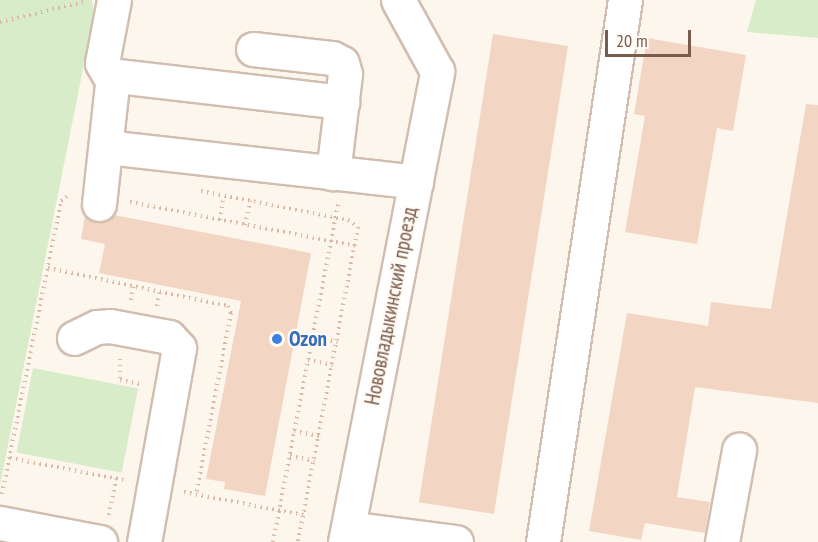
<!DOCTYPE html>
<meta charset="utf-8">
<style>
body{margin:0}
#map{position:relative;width:818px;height:542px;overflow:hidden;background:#fdf6ec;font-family:"PT Sans Narrow",sans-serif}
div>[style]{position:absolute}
.green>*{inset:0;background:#d8ecc9;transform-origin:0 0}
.building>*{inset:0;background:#f3d5c3;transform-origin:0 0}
.path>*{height:4px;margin-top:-2px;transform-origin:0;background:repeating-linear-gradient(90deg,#d9b8a5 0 1.5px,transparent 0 6px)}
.roads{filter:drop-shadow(2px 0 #d1beb0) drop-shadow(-2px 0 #d1beb0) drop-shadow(0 2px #d1beb0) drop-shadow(0 -2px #d1beb0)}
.minor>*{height:33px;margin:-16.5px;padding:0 16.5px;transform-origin:16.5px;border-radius:16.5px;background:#fff}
.dots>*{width:16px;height:16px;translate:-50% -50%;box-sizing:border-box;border:3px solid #fffaf3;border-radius:50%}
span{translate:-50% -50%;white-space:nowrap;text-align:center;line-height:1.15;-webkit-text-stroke:4.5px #fffaf3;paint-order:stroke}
.street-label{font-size:21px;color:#7a5c4d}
.shop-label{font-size:21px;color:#366cbe;font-weight:700}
.left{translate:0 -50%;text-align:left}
.scale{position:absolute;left:605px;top:30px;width:86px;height:27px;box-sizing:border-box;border:3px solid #7a5c4d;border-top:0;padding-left:8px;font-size:18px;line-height:21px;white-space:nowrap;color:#7a5c4d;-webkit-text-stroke:4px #fffaf3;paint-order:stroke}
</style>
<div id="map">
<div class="green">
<div style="clip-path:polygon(0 0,92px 0,94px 14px,0 485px)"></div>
<div style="clip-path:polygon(756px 0,818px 0,818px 38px,747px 32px)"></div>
<div style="left:33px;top:368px;width:107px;height:86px;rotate:11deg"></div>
</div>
<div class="building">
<div style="left:493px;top:34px;width:76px;height:474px;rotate:9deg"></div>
<div style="clip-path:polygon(647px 38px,746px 55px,733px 131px,717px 128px,697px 244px,625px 232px,645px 116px,634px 114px)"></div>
<div style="clip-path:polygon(806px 104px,818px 105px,818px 403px,695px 387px,677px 497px,710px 502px,705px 533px,645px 523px,641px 540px,589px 531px,627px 313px,708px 326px,711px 302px,771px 309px)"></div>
<div style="clip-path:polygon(114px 215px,311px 253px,265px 496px,224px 489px,225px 482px,206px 479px,241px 301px,99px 273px,105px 244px,81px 239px,85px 216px,98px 223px)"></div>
</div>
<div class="path">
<div style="left:0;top:22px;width:86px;rotate:-13.4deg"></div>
<div style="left:201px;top:191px;width:150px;rotate:11.2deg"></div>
<div style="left:348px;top:220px;width:12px;rotate:35deg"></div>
<div style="left:358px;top:227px;width:321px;rotate:100.8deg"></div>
<div style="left:130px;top:202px;width:230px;rotate:11deg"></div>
<div style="left:220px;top:220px;width:24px;rotate:-81deg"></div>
<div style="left:245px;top:225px;width:25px;rotate:-78deg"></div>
<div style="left:48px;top:268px;width:184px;rotate:11.9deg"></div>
<div style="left:228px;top:306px;width:8px;rotate:67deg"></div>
<div style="left:231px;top:313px;width:184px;rotate:100.9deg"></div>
<div style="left:131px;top:300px;width:15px;rotate:-79deg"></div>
<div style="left:157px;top:306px;width:16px;rotate:-79deg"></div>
<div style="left:313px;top:337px;width:25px;rotate:11deg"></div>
<div style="left:120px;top:359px;width:21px;rotate:90deg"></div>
<div style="left:120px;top:380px;width:21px;rotate:11deg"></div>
<div style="left:308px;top:360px;width:25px;rotate:11deg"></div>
<div style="left:294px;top:431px;width:26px;rotate:11deg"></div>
<div style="left:290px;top:456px;width:25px;rotate:11deg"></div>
<div style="left:10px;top:458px;width:116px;rotate:10.9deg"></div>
<div style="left:184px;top:492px;width:122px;rotate:10.9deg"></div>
<div style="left:2px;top:494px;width:299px;rotate:-78.6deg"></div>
<div style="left:61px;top:201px;width:11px;rotate:-38deg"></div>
<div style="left:109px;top:515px;width:37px;rotate:-79deg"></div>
<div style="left:273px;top:542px;width:344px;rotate:-79.1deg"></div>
</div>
<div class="roads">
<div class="minor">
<div style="left:114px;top:0;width:64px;rotate:100.8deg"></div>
<div style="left:102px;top:63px;width:14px;rotate:60deg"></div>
<div style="left:109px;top:75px;width:235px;rotate:6.6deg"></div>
<div style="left:253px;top:49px;width:80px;rotate:6.5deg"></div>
<div style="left:332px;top:58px;width:11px;rotate:27deg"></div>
<div style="left:342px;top:63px;width:11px;rotate:75deg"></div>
<div style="left:345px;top:74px;width:100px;rotate:96.9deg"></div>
<div style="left:106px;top:147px;width:312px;rotate:6.4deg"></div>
<div style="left:99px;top:204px;width:129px;rotate:-83.8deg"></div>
<div style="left:74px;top:338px;width:25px;rotate:-26deg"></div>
<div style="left:97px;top:327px;width:13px;rotate:-4deg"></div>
<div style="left:110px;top:326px;width:60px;rotate:10.6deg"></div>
<div style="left:169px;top:337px;width:15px;rotate:48deg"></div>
<div style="left:179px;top:348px;width:197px;rotate:100.2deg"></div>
<div style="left:0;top:523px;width:102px;rotate:10.8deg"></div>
<div style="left:348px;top:528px;width:109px;rotate:7.4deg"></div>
<div style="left:345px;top:542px;width:480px;rotate:-78.9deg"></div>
<div style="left:437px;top:71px;width:81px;rotate:-118.8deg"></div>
<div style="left:543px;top:542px;width:548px;rotate:-81.4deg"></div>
<div style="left:722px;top:542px;width:94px;rotate:-79.5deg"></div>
</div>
</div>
<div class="dots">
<div style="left:277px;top:339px;background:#3f7fe0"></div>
</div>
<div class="street-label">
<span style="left:391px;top:306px;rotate:-79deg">Нововладыкинский проезд</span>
</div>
<div class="shop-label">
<span class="left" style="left:289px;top:339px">Ozon</span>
</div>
<div class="scale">20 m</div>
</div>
